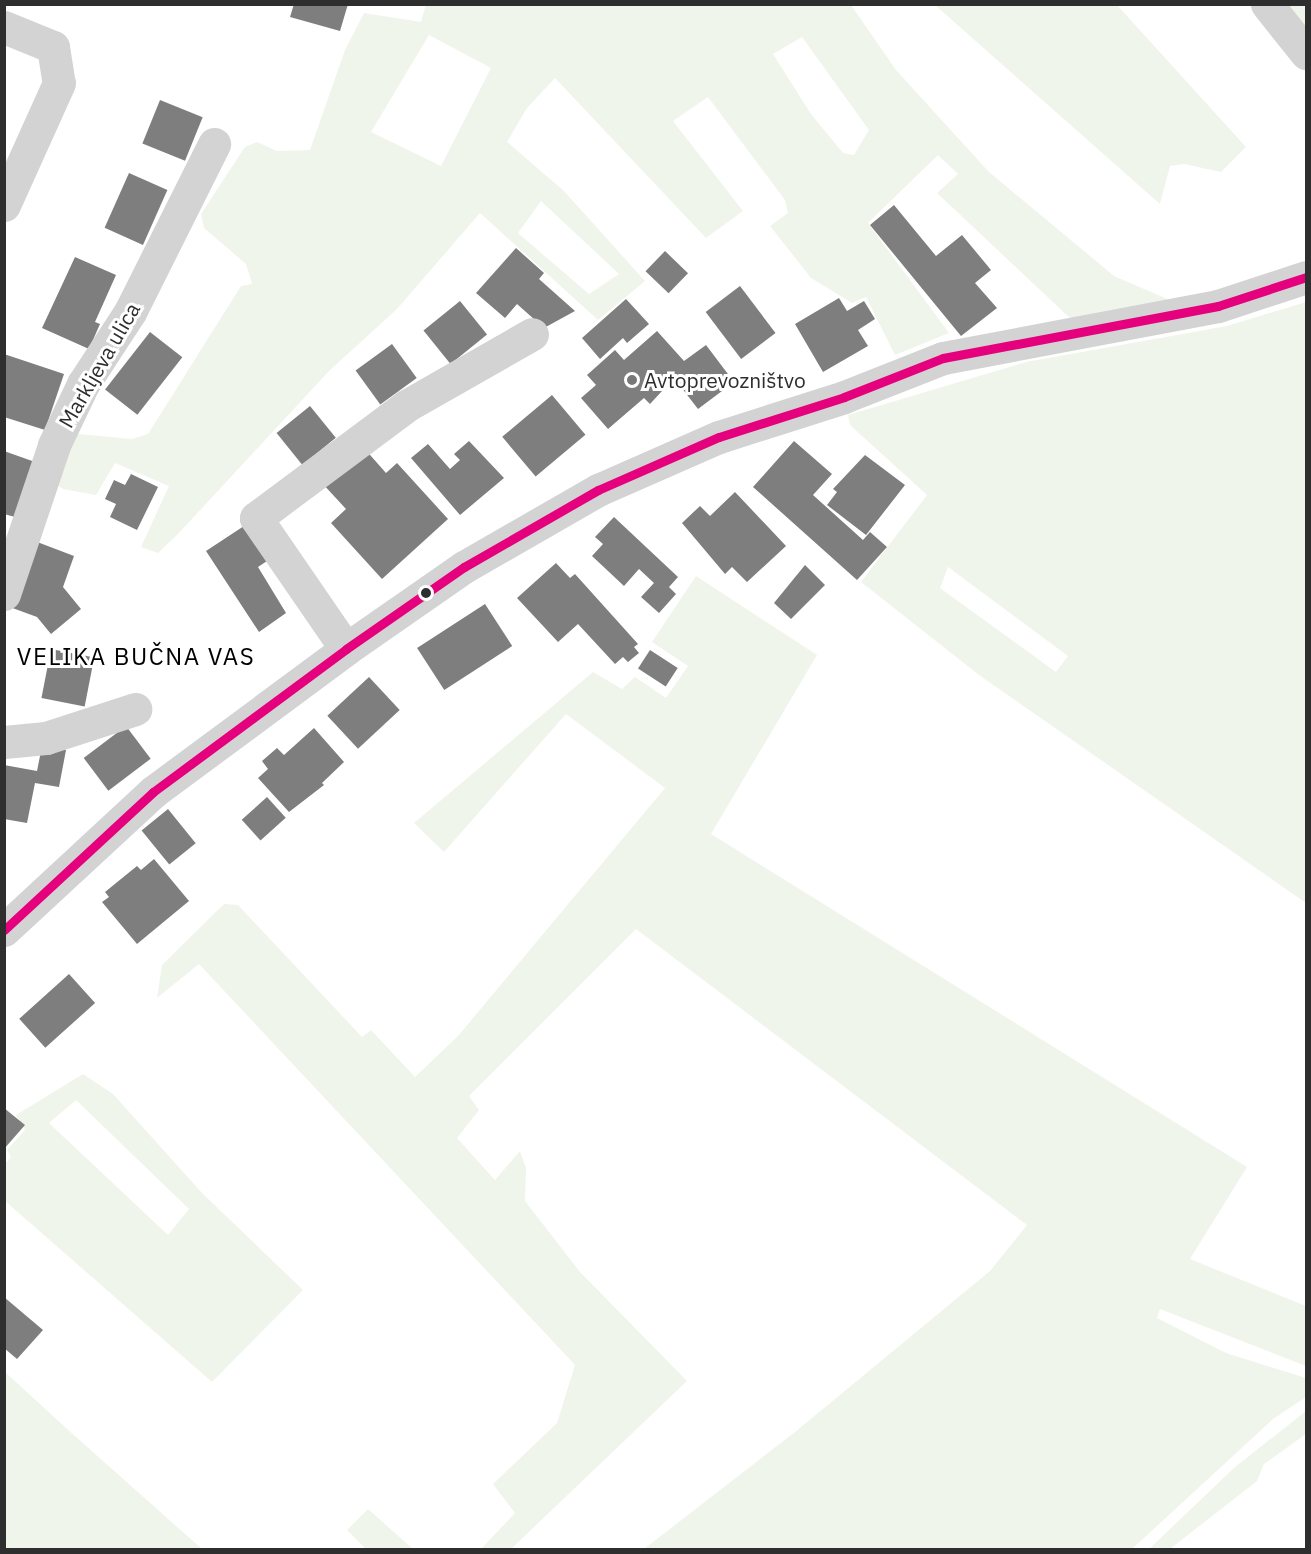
<!DOCTYPE html>
<meta charset="utf-8">
<style>
body{margin:0}
#map{position:relative;width:1311px;height:1554px;overflow:hidden;background:#fff;font-family:"IBM Plex Sans",sans-serif}
div>[style]{position:absolute}
.green>*{inset:0;background:#f0f5eb}
.building>*{inset:0;background:#7e7e7e;transform-origin:0 0}
.minor>*{height:33px;margin:-16.5px;padding:0 16.5px;transform-origin:16.5px;border-radius:16.5px;background:#d3d3d3}
.bus-1>*{height:9px;margin:-4.5px;padding:0 4.5px;transform-origin:4.5px;border-radius:4.5px;background:#e5007d}
.dots>*{width:16px;height:16px;translate:-50% -50%;box-sizing:border-box;border:3px solid #fff;border-radius:50%}
span{translate:-50% -50%;white-space:nowrap;text-align:center;line-height:1.15;-webkit-text-stroke:6px #fff;paint-order:stroke}
.street-label{font-size:21px;color:#2e2e2e}
.poi-label{font-size:21px;color:#2e2e2e}
.left{translate:0 -50%;text-align:left}
.quarter-label{font-size:24px;color:#000;letter-spacing:1.5px}
.frame{position:absolute;inset:0;border:6px solid #2e2e2e;pointer-events:none}
</style>
<div id="map">
<div class="green">
<div style="clip-path:polygon(evenodd,426px 4px,851px 5px,896px 70px,989px 172px,1114px 276px,1179px 304px,1073px 321px,937px 193px,958px 174px,938px 155px,868px 223px,949px 333px,895px 355px,866px 297px,852px 303px,811px 278px,770px 226px,788px 213px,785px 200px,708px 97px,673px 121px,743px 211px,706px 238px,555px 78px,527px 108px,507px 142px,564px 191px,645px 281px,598px 320px,480px 213px,397px 309px,329px 371px,178px 534px,158px 553px,141px 547px,169px 486px,115px 463px,96px 495px,63px 489px,54px 483px,69px 437px,78px 434px,132px 439px,148px 434px,241px 286px,252px 284px,246px 264px,204px 228px,201px 214px,245px 147px,257px 142px,277px 151px,310px 150px,345px 50px,364px 13px,421px 22px,426px 4px,429px 35px,491px 68px,441px 166px,371px 132px,429px 35px,426px 4px,802px 37px,869px 130px,854px 155px,843px 153px,811px 114px,773px 54px,802px 37px,426px 4px,541px 201px,619px 274px,589px 294px,518px 233px,541px 201px)"></div>
<div style="clip-path:polygon(935px 5px,1117px 5px,1246px 147px,1221px 172px,1184px 164px,1170px 166px,1160px 204px)"></div>
<div style="clip-path:polygon(1290px 5px,1306px 5px,1306px 34px,1285px 10px)"></div>
<div style="clip-path:polygon(evenodd,1306px 302px,1306px 903px,979px 675px,861px 582px,927px 495px,850px 425px,848px 415px,1026px 362px,1227px 326px,1306px 302px,948px 567px,1068px 656px,1056px 672px,940px 588px,948px 567px)"></div>
<div style="clip-path:polygon(696px 576px,817px 655px,711px 834px,1247px 1167px,1190px 1259px,1306px 1306px,1306px 1366px,1160px 1309px,1157px 1318px,1226px 1353px,1306px 1378px,1306px 1397px,1273px 1419px,1132px 1549px,644px 1549px,795px 1432px,990px 1271px,1027px 1225px,636px 929px,469px 1096px,479px 1110px,457px 1138px,495px 1180px,520px 1151px,526px 1168px,525px 1201px,580px 1272px,687px 1381px,511px 1549px,481px 1549px,515px 1513px,493px 1484px,557px 1423px,575px 1365px,199px 964px,157px 998px,162px 965px,224px 904px,238px 905px,362px 1037px,371px 1030px,415px 1077px,458px 1036px,665px 788px,566px 714px,444px 852px,414px 823px,593px 672px,622px 689px,635px 677px,666px 698px,688px 666px,652px 642px)"></div>
<div style="clip-path:polygon(evenodd,83px 1074px,113px 1094px,202px 1193px,303px 1290px,212px 1382px,5px 1201px,5px 1164px,11px 1157px,7px 1150px,25px 1130px,16px 1115px,83px 1074px,76px 1100px,189px 1209px,168px 1235px,49px 1123px,76px 1100px)"></div>
<div style="clip-path:polygon(4px 1371px,66px 1428px,202px 1549px,5px 1549px)"></div>
<div style="clip-path:polygon(1306px 1411px,1306px 1434px,1264px 1464px,1257px 1481px,1170px 1549px,1149px 1549px,1235px 1467px)"></div>
<div style="clip-path:polygon(368px 1509px,413px 1549px,366px 1549px,347px 1530px)"></div>
</div>
<div class="building">
<div style="clip-path:polygon(294px 4px,348px 4px,340px 31px,290px 17px)"></div>
<div style="left:160px;top:100px;width:46px;height:47px;rotate:22deg"></div>
<div style="left:129px;top:173px;width:42px;height:60px;rotate:24deg"></div>
<div style="clip-path:polygon(894px 205px,936px 256px,962px 235px,991px 270px,975px 283px,997px 308px,961px 336px,870px 225px)"></div>
<div style="clip-path:polygon(516px 248px,544px 273px,539px 279px,575px 311px,544px 328px,517px 304px,505px 318px,476px 293px)"></div>
<div style="left:665px;top:251px;width:32px;height:28px;rotate:44deg"></div>
<div style="clip-path:polygon(75px 257px,116px 275px,95px 322px,100px 324px,89px 349px,42px 328px)"></div>
<div style="left:740px;top:286px;width:59px;height:43px;rotate:53deg"></div>
<div style="clip-path:polygon(839px 298px,847px 311px,864px 301px,875px 319px,858px 330px,868px 346px,823px 372px,795px 324px)"></div>
<div style="clip-path:polygon(626px 299px,649px 324px,627px 343px,623px 338px,600px 359px,582px 338px)"></div>
<div style="left:460px;top:301px;width:43px;height:47px;rotate:51deg"></div>
<div style="clip-path:polygon(657px 331px,684px 361px,706px 345px,734px 382px,698px 409px,674px 378px,650px 404px,644px 398px,608px 429px,581px 398px,596px 385px,587px 375px,615px 350px,624px 360px)"></div>
<div style="left:150px;top:332px;width:41px;height:73px;rotate:38deg"></div>
<div style="left:392px;top:344px;width:42px;height:45px;rotate:54deg"></div>
<div style="clip-path:polygon(4px 354px,64px 374px,45px 430px,4px 417px)"></div>
<div style="left:552px;top:395px;width:52px;height:65px;rotate:50deg"></div>
<div style="left:310px;top:406px;width:41px;height:43px;rotate:51deg"></div>
<div style="clip-path:polygon(469px 441px,504px 478px,460px 515px,411px 458px,428px 444px,450px 469px,460px 460px,454px 454px)"></div>
<div style="clip-path:polygon(794px 441px,832px 474px,813px 495px,863px 540px,870px 532px,887px 547px,857px 580px,753px 487px)"></div>
<div style="clip-path:polygon(363px 447px,386px 473px,397px 463px,448px 519px,382px 579px,331px 523px,346px 509px,322px 483px)"></div>
<div style="clip-path:polygon(4px 451px,35px 462px,15px 517px,4px 514px)"></div>
<div style="clip-path:polygon(865px 455px,905px 485px,866px 535px,827px 505px,837px 492px,833px 489px)"></div>
<div style="clip-path:polygon(131px 474px,158px 487px,137px 530px,110px 517px,116px 504px,105px 499px,114px 480px,125px 485px)"></div>
<div style="clip-path:polygon(735px 492px,786px 546px,747px 582px,732px 567px,725px 574px,682px 523px,700px 506px,710px 516px)"></div>
<div style="clip-path:polygon(614px 517px,678px 577px,669px 587px,676px 594px,659px 613px,641px 597px,654px 583px,639px 569px,624px 586px,592px 556px,603px 544px,595px 537px)"></div>
<div style="clip-path:polygon(247px 524px,270px 559px,258px 567px,286px 613px,259px 632px,206px 551px)"></div>
<div style="clip-path:polygon(32px 540px,74px 556px,63px 587px,81px 609px,51px 634px,37px 617px,7px 606px)"></div>
<div style="clip-path:polygon(556px 563px,570px 578px,575px 574px,638px 644px,634px 647px,639px 653px,628px 662px,623px 657px,615px 664px,578px 624px,558px 642px,517px 598px)"></div>
<div style="clip-path:polygon(805px 565px,825px 585px,791px 619px,774px 603px)"></div>
<div style="left:485px;top:604px;width:50px;height:81px;rotate:57deg"></div>
<div style="left:51px;top:649px;width:44px;height:50px;rotate:11deg"></div>
<div style="left:650px;top:650px;width:33px;height:22px;rotate:33deg"></div>
<div style="left:369px;top:677px;width:45px;height:57px;rotate:47deg"></div>
<div style="left:126px;top:726px;width:41px;height:53px;rotate:53deg"></div>
<div style="clip-path:polygon(314px 728px,344px 762px,322px 783px,324px 785px,289px 812px,258px 778px,268px 769px,262px 761px,277px 748px,284px 755px)"></div>
<div style="clip-path:polygon(42px 746px,66px 750px,59px 787px,35px 783px,27px 823px,4px 819px,4px 765px,37px 771px)"></div>
<div style="left:267px;top:797px;width:28px;height:34px;rotate:48deg"></div>
<div style="left:168px;top:809px;width:44px;height:34px;rotate:51deg"></div>
<div style="clip-path:polygon(154px 859px,189px 901px,137px 944px,102px 902px,109px 897px,105px 892px,137px 866px,141px 870px)"></div>
<div style="left:69px;top:974px;width:39px;height:67px;rotate:48deg"></div>
<div style="clip-path:polygon(4px 1108px,25px 1125px,4px 1149px)"></div>
<div style="clip-path:polygon(4px 1297px,43px 1330px,17px 1359px,4px 1348px)"></div>
</div>
<div class="minor">
<div style="left:1267px;top:4px;width:63px;rotate:51.5deg"></div>
<div style="left:4px;top:27px;width:53px;rotate:22.2deg"></div>
<div style="left:53px;top:47px;width:36px;rotate:81deg"></div>
<div style="left:59px;top:83px;width:134px;rotate:114.3deg"></div>
<div style="left:4px;top:594px;width:157px;rotate:-71.4deg"></div>
<div style="left:54px;top:445px;width:68px;rotate:-64.6deg"></div>
<div style="left:83px;top:384px;width:86px;rotate:-56.9deg"></div>
<div style="left:130px;top:312px;width:188px;rotate:-63.4deg"></div>
<div style="left:346px;top:649px;width:159px;rotate:-124.5deg"></div>
<div style="left:256px;top:518px;width:187px;rotate:-36.7deg"></div>
<div style="left:406px;top:406px;width:145px;rotate:-29.7deg"></div>
<div style="left:4px;top:742px;width:42px;rotate:-5.4deg"></div>
<div style="left:46px;top:738px;width:94px;rotate:-18deg"></div>
<div style="left:4px;top:930px;width:203px;rotate:-42.8deg"></div>
<div style="left:153px;top:792px;width:240px;rotate:-36.5deg"></div>
<div style="left:346px;top:649px;width:144px;rotate:-34.8deg"></div>
<div style="left:464px;top:567px;width:155px;rotate:-29.9deg"></div>
<div style="left:598px;top:490px;width:132px;rotate:-23.7deg"></div>
<div style="left:719px;top:437px;width:131px;rotate:-17.7deg"></div>
<div style="left:844px;top:397px;width:106px;rotate:-21.5deg"></div>
<div style="left:943px;top:358px;width:280px;rotate:-10.7deg"></div>
<div style="left:1218px;top:306px;width:93px;rotate:-18.2deg"></div>
</div>
<div class="bus-1">
<div style="left:4px;top:930px;width:203px;rotate:-42.8deg"></div>
<div style="left:153px;top:792px;width:240px;rotate:-36.5deg"></div>
<div style="left:346px;top:649px;width:144px;rotate:-34.8deg"></div>
<div style="left:464px;top:567px;width:155px;rotate:-29.9deg"></div>
<div style="left:598px;top:490px;width:132px;rotate:-23.7deg"></div>
<div style="left:719px;top:437px;width:131px;rotate:-17.7deg"></div>
<div style="left:844px;top:397px;width:106px;rotate:-21.5deg"></div>
<div style="left:943px;top:358px;width:280px;rotate:-10.7deg"></div>
<div style="left:1218px;top:306px;width:93px;rotate:-18.2deg"></div>
</div>
<div class="dots">
<div style="left:632px;top:380px;background:#777"></div>
<div style="left:426px;top:593px;background:#2e2e2e"></div>
</div>
<div class="street-label">
<span style="left:99px;top:365px;rotate:-60deg">Markljeva ulica</span>
</div>
<div class="poi-label">
<span class="left" style="left:644px;top:380px">Avtoprevozništvo</span>
</div>
<div class="quarter-label">
<span style="left:136px;top:657px">VELIKA BUČNA VAS</span>
</div>
<div class="frame"></div>
</div>
